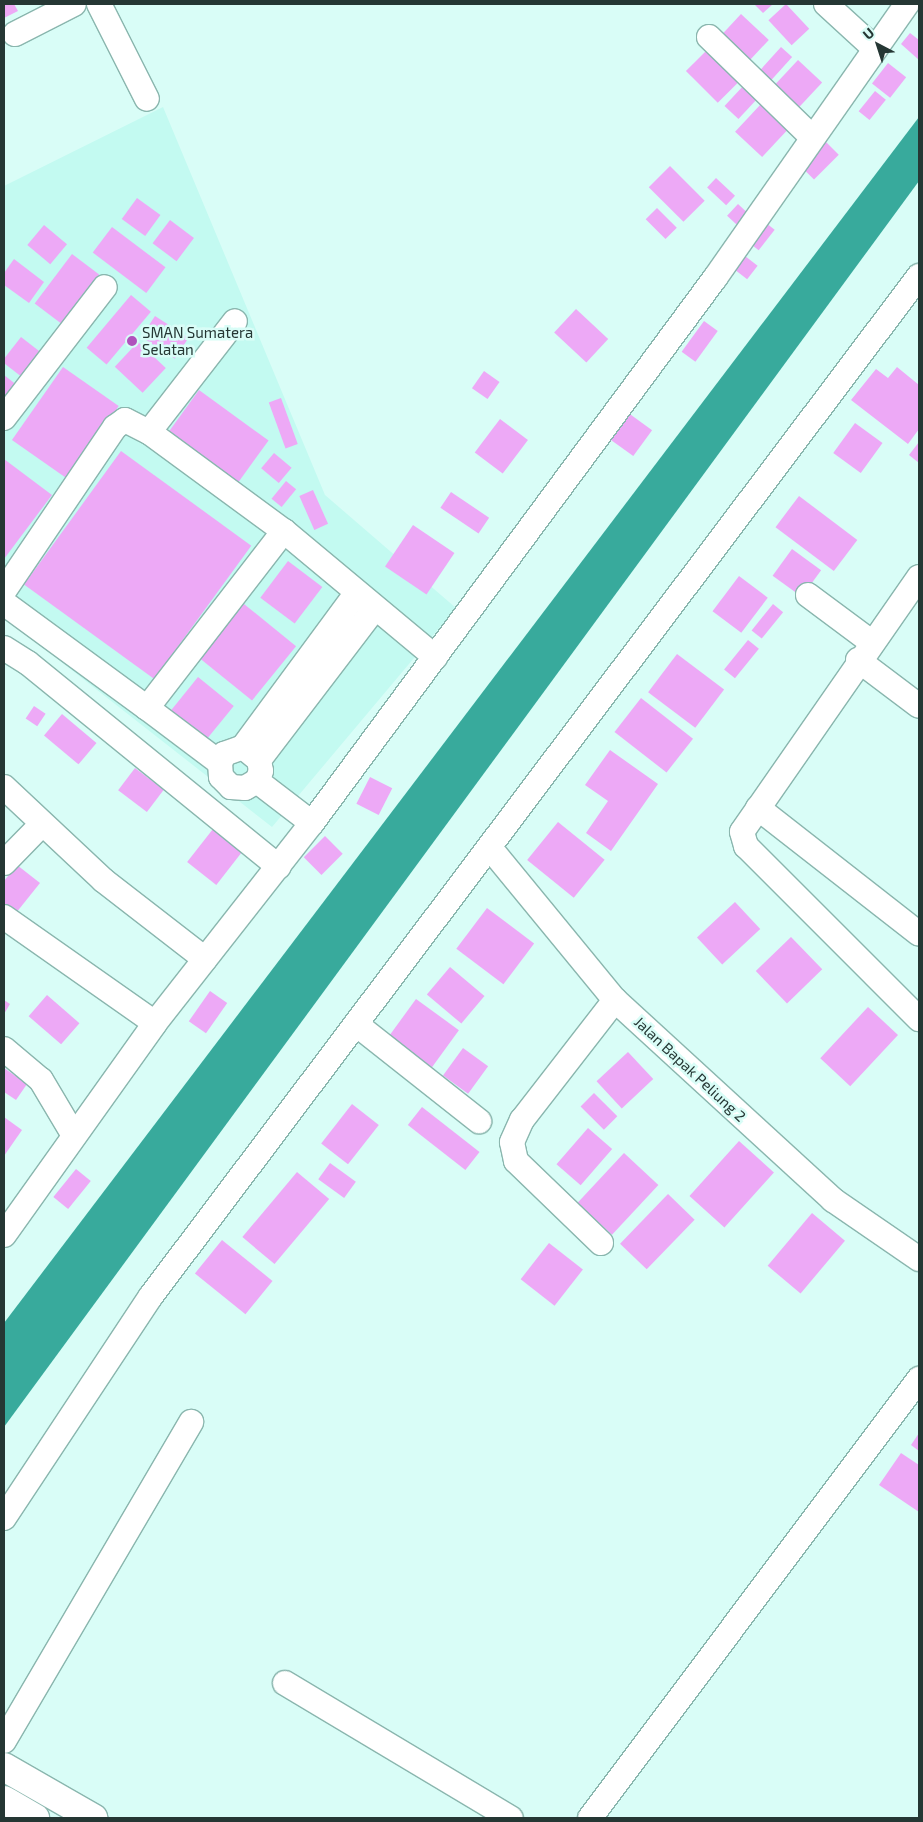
<!DOCTYPE html>
<style>
body{margin:0}
#map{position:relative;width:923px;height:1822px;overflow:hidden;background:#d9fdf7;font-family:"Exo 2",sans-serif}
div>[style]{position:absolute}
.built>*{inset:0;background:#c3faf1}
.water>*{inset:0;background:#38aa9c}
.building>*{inset:0;background:#eda9f6;transform-origin:0 0}
.roads{filter:drop-shadow(1px 0 #8ab6ae) drop-shadow(-1px 0 #8ab6ae) drop-shadow(0 1px #8ab6ae) drop-shadow(0 -1px #8ab6ae)}
.street>*{height:24px;margin:-12px;padding:0 12px;transform-origin:12px;border-radius:12px;background:#fff}
.secondary>*{height:28px;margin:-14px;padding:0 14px;transform-origin:14px;border-radius:14px;background:#fff}
.dots>*{width:14px;height:14px;translate:-50% -50%;box-sizing:border-box;border:2px solid #d9fdf7;border-radius:50%}
span{translate:-50% -50%;white-space:nowrap;text-align:center;line-height:1.15;-webkit-text-stroke:5px #d9fdf7;paint-order:stroke}
.poi-label{font-size:15px;color:#253734}
.left{translate:0 -50%;text-align:left}
.street-label{font-size:15px;color:#253734}
.frame{position:absolute;inset:0;border:5px solid #253734;pointer-events:none}
.north{position:absolute;left:853px;top:20px;width:50px;height:50px;-webkit-text-stroke:4px #d9fdf7;paint-order:stroke;rotate:320deg;font-size:14px;font-weight:700;line-height:20px;text-align:center;color:#253734}
.north::after{content:'';display:block;margin:auto;width:18px;height:22px;background:#253734;clip-path:polygon(50% 0,100% 100%,50% 72%,0 100%)}
</style>
<div id="map">
<div class="built">
<div style="clip-path:polygon(163px 107px,325px 495px,456px 608px,272px 827px,4px 617px,4px 186px)"></div>
</div>
<div class="water">
<div style="clip-path:polygon(919px 117px,919px 181px,4px 1427px,4px 1323px)"></div>
</div>
<div class="building">
<div style="clip-path:polygon(4px 4px,14px 4px,18px 11px,4px 18px)"></div>
<div style="clip-path:polygon(754px 4px,773px 4px,763px 13px)"></div>
<div style="left:786px;top:4px;width:34px;height:24px;rotate:47deg"></div>
<div style="left:741px;top:14px;width:38px;height:30px;rotate:43deg"></div>
<div style="clip-path:polygon(910px 33px,919px 40px,919px 60px,901px 44px)"></div>
<div style="left:710px;top:47px;width:45px;height:34px;rotate:45deg"></div>
<div style="left:781px;top:47px;width:15px;height:31px;rotate:42deg"></div>
<div style="left:798px;top:60px;width:33px;height:38px;rotate:43deg"></div>
<div style="left:888px;top:63px;width:23px;height:26px;rotate:38deg"></div>
<div style="left:745px;top:84px;width:19px;height:30px;rotate:43deg"></div>
<div style="left:875px;top:91px;width:14px;height:26px;rotate:39deg"></div>
<div style="left:761px;top:104px;width:37px;height:38px;rotate:43deg"></div>
<div style="left:826px;top:142px;width:18px;height:35px;rotate:45deg"></div>
<div style="left:670px;top:166px;width:49px;height:30px;rotate:45deg"></div>
<div style="left:716px;top:178px;width:26px;height:13px;rotate:43deg"></div>
<div style="left:137px;top:198px;width:29px;height:26px;rotate:36deg"></div>
<div style="left:738px;top:204px;width:21px;height:16px;rotate:43deg"></div>
<div style="left:657px;top:208px;width:28px;height:16px;rotate:45deg"></div>
<div style="left:170px;top:220px;width:30px;height:29px;rotate:37deg"></div>
<div style="left:766px;top:223px;width:11px;height:26px;rotate:38deg"></div>
<div style="left:44px;top:225px;width:30px;height:26px;rotate:40deg"></div>
<div style="left:112px;top:227px;width:67px;height:32px;rotate:37deg"></div>
<div style="left:72px;top:254px;width:34px;height:62px;rotate:37deg"></div>
<div style="left:745px;top:256px;width:16px;height:17px;rotate:38deg"></div>
<div style="clip-path:polygon(14px 259px,44px 282px,29px 303px,4px 285px,4px 273px)"></div>
<div style="left:131px;top:295px;width:26px;height:69px;rotate:40deg"></div>
<div style="left:576px;top:309px;width:44px;height:32px;rotate:43deg"></div>
<div style="left:155px;top:316px;width:40px;height:25px;rotate:33deg"></div>
<div style="left:704px;top:321px;width:17px;height:38px;rotate:36deg"></div>
<div style="left:21px;top:337px;width:29px;height:31px;rotate:38deg"></div>
<div style="left:138px;top:342px;width:38px;height:34px;rotate:43deg"></div>
<div style="left:63px;top:367px;width:68px;height:89px;rotate:35deg"></div>
<div style="clip-path:polygon(897px 367px,919px 385px,919px 429px,908px 444px,851px 400px,876px 369px,888px 378px)"></div>
<div style="left:484px;top:371px;width:19px;height:21px;rotate:35deg"></div>
<div style="clip-path:polygon(4px 375px,18px 386px,4px 404px)"></div>
<div style="left:199px;top:390px;width:86px;height:53px;rotate:36deg"></div>
<div style="left:281px;top:398px;width:49px;height:13px;rotate:70deg"></div>
<div style="left:627px;top:412px;width:31px;height:32px;rotate:36deg"></div>
<div style="left:500px;top:419px;width:35px;height:42px;rotate:37deg"></div>
<div style="left:855px;top:423px;width:34px;height:37px;rotate:36deg"></div>
<div style="clip-path:polygon(919px 442px,919px 463px,909px 455px)"></div>
<div style="left:121px;top:451px;width:161px;height:165px;rotate:36deg"></div>
<div style="left:274px;top:453px;width:23px;height:20px;rotate:40deg"></div>
<div style="clip-path:polygon(4px 459px,52px 495px,4px 559px)"></div>
<div style="left:286px;top:481px;width:13px;height:23px;rotate:39deg"></div>
<div style="left:313px;top:490px;width:37px;height:15px;rotate:66deg"></div>
<div style="left:451px;top:492px;width:46px;height:19px;rotate:34deg"></div>
<div style="left:799px;top:496px;width:73px;height:39px;rotate:37deg"></div>
<div style="left:413px;top:525px;width:50px;height:50px;rotate:34deg"></div>
<div style="left:792px;top:549px;width:36px;height:33px;rotate:36deg"></div>
<div style="left:288px;top:561px;width:43px;height:46px;rotate:37deg"></div>
<div style="left:739px;top:576px;width:36px;height:44px;rotate:37deg"></div>
<div style="left:244px;top:604px;width:67px;height:70px;rotate:39deg"></div>
<div style="left:773px;top:604px;width:13px;height:34px;rotate:39deg"></div>
<div style="left:748px;top:640px;width:14px;height:38px;rotate:39deg"></div>
<div style="left:677px;top:654px;width:59px;height:48px;rotate:37deg"></div>
<div style="left:198px;top:677px;width:46px;height:43px;rotate:39deg"></div>
<div style="left:641px;top:698px;width:66px;height:43px;rotate:38deg"></div>
<div style="left:34px;top:706px;width:14px;height:15px;rotate:34deg"></div>
<div style="left:62px;top:714px;width:45px;height:28px;rotate:40deg"></div>
<div style="clip-path:polygon(610px 750px,658px 784px,611px 851px,586px 833px,608px 801px,585px 785px)"></div>
<div style="left:135px;top:768px;width:36px;height:28px;rotate:37deg"></div>
<div style="left:370px;top:777px;width:25px;height:30px;rotate:27deg"></div>
<div style="left:558px;top:822px;width:60px;height:49px;rotate:39deg"></div>
<div style="left:213px;top:829px;width:37px;height:42px;rotate:38deg"></div>
<div style="left:325px;top:836px;width:25px;height:30px;rotate:45deg"></div>
<div style="clip-path:polygon(17px 865px,40px 883px,12px 918px,4px 911px,4px 881px)"></div>
<div style="left:735px;top:902px;width:37px;height:52px;rotate:47deg"></div>
<div style="left:487px;top:908px;width:59px;height:51px;rotate:37deg"></div>
<div style="left:791px;top:937px;width:45px;height:49px;rotate:46deg"></div>
<div style="left:450px;top:967px;width:45px;height:36px;rotate:40deg"></div>
<div style="left:210px;top:991px;width:21px;height:37px;rotate:35deg"></div>
<div style="left:47px;top:995px;width:43px;height:28px;rotate:41deg"></div>
<div style="left:416px;top:999px;width:53px;height:51px;rotate:36deg"></div>
<div style="clip-path:polygon(4px 1000px,10px 1004px,4px 1014px)"></div>
<div style="left:868px;top:1007px;width:41px;height:70px;rotate:43deg"></div>
<div style="left:463px;top:1048px;width:31px;height:34px;rotate:36deg"></div>
<div style="left:628px;top:1052px;width:37px;height:43px;rotate:47deg"></div>
<div style="clip-path:polygon(4px 1068px,27px 1084px,16px 1100px,4px 1092px)"></div>
<div style="left:594px;top:1093px;width:33px;height:19px;rotate:45deg"></div>
<div style="left:352px;top:1104px;width:34px;height:50px;rotate:38deg"></div>
<div style="left:422px;top:1107px;width:73px;height:23px;rotate:38deg"></div>
<div style="clip-path:polygon(4px 1117px,22px 1130px,4px 1156px)"></div>
<div style="left:588px;top:1128px;width:32px;height:48px;rotate:41deg"></div>
<div style="left:739px;top:1141px;width:47px;height:74px;rotate:42deg"></div>
<div style="left:624px;top:1153px;width:47px;height:68px;rotate:43deg"></div>
<div style="left:330px;top:1163px;width:32px;height:20px;rotate:36deg"></div>
<div style="left:76px;top:1169px;width:19px;height:36px;rotate:39deg"></div>
<div style="left:297px;top:1172px;width:42px;height:85px;rotate:40deg"></div>
<div style="left:668px;top:1194px;width:37px;height:69px;rotate:44deg"></div>
<div style="left:812px;top:1213px;width:43px;height:69px;rotate:40deg"></div>
<div style="left:222px;top:1240px;width:65px;height:43px;rotate:39deg"></div>
<div style="left:549px;top:1243px;width:43px;height:46px;rotate:38deg"></div>
<div style="clip-path:polygon(919px 1433px,919px 1451px,911px 1445px)"></div>
<div style="clip-path:polygon(901px 1453px,919px 1465px,919px 1512px,879px 1485px)"></div>
</div>
<div class="roads">
<div class="street">
<div style="left:99px;top:4px;width:106px;rotate:63.2deg"></div>
<div style="left:826px;top:4px;width:65px;rotate:42.5deg"></div>
<div style="left:15px;top:34px;width:66px;rotate:-27deg"></div>
<div style="left:709px;top:37px;width:144px;rotate:44.2deg"></div>
<div style="left:4px;top:418px;width:165px;rotate:-52.4deg"></div>
<div style="left:149px;top:432px;width:140px;rotate:-52.2deg"></div>
<div style="left:919px;top:577px;width:310px;rotate:124.8deg"></div>
<div style="left:742px;top:832px;width:15px;rotate:74deg"></div>
<div style="left:746px;top:846px;width:245px;rotate:45deg"></div>
<div style="left:4px;top:591px;width:198px;rotate:-55.9deg"></div>
<div style="left:115px;top:427px;width:12px;rotate:-35deg"></div>
<div style="left:125px;top:420px;width:27px;rotate:27deg"></div>
<div style="left:149px;top:432px;width:167px;rotate:36.3deg"></div>
<div style="left:808px;top:595px;width:79px;rotate:36.7deg"></div>
<div style="left:4px;top:603px;width:177px;rotate:36.3deg"></div>
<div style="left:4px;top:648px;width:28px;rotate:32deg"></div>
<div style="left:28px;top:663px;width:323px;rotate:39.1deg"></div>
<div style="left:858px;top:660px;width:76px;rotate:37deg"></div>
<div style="left:243px;top:747px;width:190px;rotate:-53.6deg"></div>
<div style="left:259px;top:760px;width:190px;rotate:-52.7deg"></div>
<div style="left:220px;top:763px;width:10px;rotate:-66deg"></div>
<div style="left:224px;top:754px;width:20px;rotate:-20deg"></div>
<div style="left:243px;top:747px;width:21px;rotate:39deg"></div>
<div style="left:259px;top:760px;width:11px;rotate:80deg"></div>
<div style="left:261px;top:771px;width:11px;rotate:112deg"></div>
<div style="left:257px;top:781px;width:14px;rotate:150deg"></div>
<div style="left:245px;top:788px;width:14px;rotate:-176deg"></div>
<div style="left:231px;top:787px;width:14px;rotate:-135deg"></div>
<div style="left:221px;top:777px;width:14px;rotate:-94deg"></div>
<div style="left:220px;top:763px;width:91px;rotate:-143deg"></div>
<div style="left:147px;top:708px;width:224px;rotate:-52.3deg"></div>
<div style="left:284px;top:531px;width:197px;rotate:39.8deg"></div>
<div style="left:257px;top:781px;width:69px;rotate:37.4deg"></div>
<div style="left:4px;top:787px;width:136px;rotate:43.2deg"></div>
<div style="left:103px;top:880px;width:129px;rotate:37.8deg"></div>
<div style="left:758px;top:808px;width:204px;rotate:38deg"></div>
<div style="left:490px;top:848px;width:197px;rotate:50.6deg"></div>
<div style="left:615px;top:1000px;width:296px;rotate:42.5deg"></div>
<div style="left:833px;top:1200px;width:104px;rotate:34.5deg"></div>
<div style="left:4px;top:863px;width:54px;rotate:-45.7deg"></div>
<div style="left:4px;top:917px;width:184px;rotate:35.1deg"></div>
<div style="left:356px;top:1024px;width:157px;rotate:38.3deg"></div>
<div style="left:4px;top:1049px;width:48px;rotate:40deg"></div>
<div style="left:41px;top:1080px;width:63px;rotate:59.3deg"></div>
<div style="left:4px;top:1235px;width:260px;rotate:-54.5deg"></div>
<div style="left:155px;top:1023px;width:254px;rotate:-51.9deg"></div>
<div style="left:312px;top:823px;width:678px;rotate:-53.52deg"></div>
<div style="left:715px;top:278px;width:335px;rotate:-55deg"></div>
<div style="left:601px;top:1243px;width:118px;rotate:-136deg"></div>
<div style="left:516px;top:1161px;width:19px;rotate:-102deg"></div>
<div style="left:512px;top:1142px;width:24px;rotate:-66deg"></div>
<div style="left:522px;top:1120px;width:152px;rotate:-52.2deg"></div>
<div style="left:4px;top:1518px;width:266px;rotate:-56.5deg"></div>
<div style="left:151px;top:1296px;width:1277px;rotate:-53.02deg"></div>
<div style="left:285px;top:1683px;width:263px;rotate:30.9deg"></div>
<div style="left:4px;top:1741px;width:370px;rotate:-59.6deg"></div>
<div style="left:590px;top:1818px;width:549px;rotate:-53.15deg"></div>
</div>
<div class="secondary">
<div style="left:4px;top:1767px;width:103px;rotate:29.8deg"></div>
<div style="left:4px;top:1800px;width:36px;rotate:30deg"></div>
</div>
</div>
<div class="dots">
<div style="left:132px;top:341px;background:#af52bc"></div>
</div>
<div class="poi-label">
<span class="left" style="left:142px;top:341px">SMAN Sumatera<br>Selatan</span>
</div>
<div class="street-label">
<span style="left:690px;top:1069px;rotate:43deg">Jalan Bapak Peliung 2</span>
</div>
<div class="frame"></div>
<div class="north">U</div>
</div>
